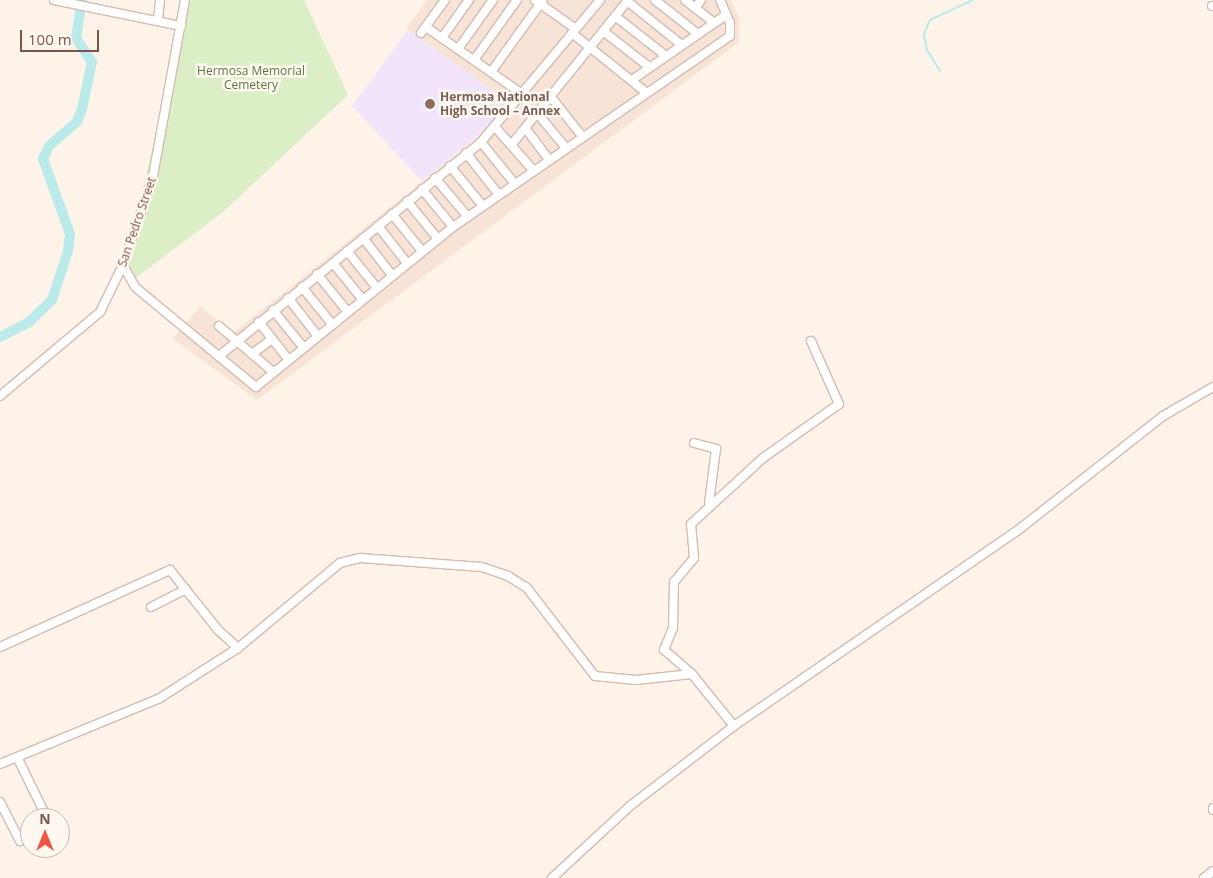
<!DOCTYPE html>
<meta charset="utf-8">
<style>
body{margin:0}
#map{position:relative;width:1213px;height:878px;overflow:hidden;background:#fef3e9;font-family:"Open Sans",sans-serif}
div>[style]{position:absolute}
.residential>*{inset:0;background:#f7e4d7}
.education>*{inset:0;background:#f0e5fb}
.green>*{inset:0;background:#dbeec5}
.stream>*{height:2px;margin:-1px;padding:0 1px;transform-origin:1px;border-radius:1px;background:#bbeaea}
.river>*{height:10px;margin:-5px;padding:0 5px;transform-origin:5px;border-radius:5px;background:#bbeaea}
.roads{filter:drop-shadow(1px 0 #d5bbb0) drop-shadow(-1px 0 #d5bbb0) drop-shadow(0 1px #d5bbb0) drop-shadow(0 -1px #d5bbb0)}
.minor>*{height:8px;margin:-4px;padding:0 4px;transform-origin:4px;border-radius:4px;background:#fff}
.dots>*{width:14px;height:14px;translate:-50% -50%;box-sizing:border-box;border:2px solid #fff8f1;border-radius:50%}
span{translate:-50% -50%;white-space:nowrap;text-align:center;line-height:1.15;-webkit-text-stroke:5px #fff8f1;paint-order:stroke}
.park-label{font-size:12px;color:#587c3d}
.education-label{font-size:12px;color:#785e54;font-weight:700}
.left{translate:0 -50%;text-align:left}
.street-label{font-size:12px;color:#7c5449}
.north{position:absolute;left:20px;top:808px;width:50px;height:50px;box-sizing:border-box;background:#fff8f1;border:1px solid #cbb6ae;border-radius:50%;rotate:0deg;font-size:14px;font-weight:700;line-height:20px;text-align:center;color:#7c5449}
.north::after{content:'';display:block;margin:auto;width:18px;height:22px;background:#f15445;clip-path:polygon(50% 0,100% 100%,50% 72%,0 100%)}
.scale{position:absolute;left:20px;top:30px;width:79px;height:22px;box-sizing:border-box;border:2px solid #7c5449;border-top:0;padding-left:6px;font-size:15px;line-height:18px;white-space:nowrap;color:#7c5449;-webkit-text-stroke:4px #fff8f1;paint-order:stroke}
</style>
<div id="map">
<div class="residential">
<div style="clip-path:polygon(427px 0,731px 0,740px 20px,738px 43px,257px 400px,173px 339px,200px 306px,233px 333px,489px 128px,510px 102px,406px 29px)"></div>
</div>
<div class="education">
<div style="clip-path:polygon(408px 30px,509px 102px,489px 127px,422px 181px,352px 106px)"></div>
</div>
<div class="green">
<div style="clip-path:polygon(187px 0,304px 0,348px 95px,223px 212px,133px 280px,125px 267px)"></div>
</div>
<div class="stream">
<div style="left:940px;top:71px;width:25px;rotate:-122deg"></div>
<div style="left:927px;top:50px;width:16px;rotate:-101deg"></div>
<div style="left:924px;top:34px;width:15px;rotate:-67deg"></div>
<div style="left:930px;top:20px;width:47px;rotate:-24.9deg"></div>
</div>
<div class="river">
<div style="left:0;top:337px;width:33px;rotate:-27deg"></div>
<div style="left:29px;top:322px;width:32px;rotate:-44deg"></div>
<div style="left:52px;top:300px;width:52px;rotate:-71.9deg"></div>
<div style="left:68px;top:251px;width:17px;rotate:-83deg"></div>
<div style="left:70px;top:234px;width:80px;rotate:-109.8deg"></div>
<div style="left:43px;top:159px;width:14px;rotate:-65deg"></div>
<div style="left:49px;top:146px;width:37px;rotate:-41deg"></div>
<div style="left:77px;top:122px;width:14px;rotate:-69deg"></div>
<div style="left:82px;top:109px;width:48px;rotate:-78deg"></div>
<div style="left:92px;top:62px;width:29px;rotate:-124deg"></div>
<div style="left:76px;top:38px;width:38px;rotate:-81deg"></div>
</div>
<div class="roads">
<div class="minor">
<div style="left:54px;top:0;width:130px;rotate:11.6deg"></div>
<div style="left:535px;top:0;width:50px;rotate:35.3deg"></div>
<div style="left:655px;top:0;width:55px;rotate:38.3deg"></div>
<div style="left:685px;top:0;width:37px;rotate:38deg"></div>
<div style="left:627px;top:1px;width:70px;rotate:38.7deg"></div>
<div style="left:1212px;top:6px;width:1px"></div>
<div style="left:695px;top:8px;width:10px;rotate:-53deg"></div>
<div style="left:615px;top:16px;width:65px;rotate:38.1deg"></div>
<div style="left:158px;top:20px;width:20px;rotate:-84deg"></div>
<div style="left:426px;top:27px;width:119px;rotate:34.8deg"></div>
<div style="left:603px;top:31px;width:58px;rotate:38deg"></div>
<div style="left:421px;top:33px;width:41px;rotate:-54deg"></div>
<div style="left:572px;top:33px;width:96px;rotate:38.7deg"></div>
<div style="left:442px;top:38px;width:47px;rotate:-54.6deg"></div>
<div style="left:458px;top:49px;width:60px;rotate:-54.5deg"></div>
<div style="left:474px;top:60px;width:74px;rotate:-54.4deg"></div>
<div style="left:491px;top:72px;width:89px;rotate:-54.2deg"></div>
<div style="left:632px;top:80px;width:114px;rotate:-34.7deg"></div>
<div style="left:551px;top:97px;width:50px;rotate:51.5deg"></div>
<div style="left:537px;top:113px;width:45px;rotate:50.4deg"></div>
<div style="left:496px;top:128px;width:56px;rotate:48.6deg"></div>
<div style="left:526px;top:129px;width:38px;rotate:53deg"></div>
<div style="left:481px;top:142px;width:54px;rotate:51deg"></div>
<div style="left:512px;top:144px;width:185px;rotate:-51.1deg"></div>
<div style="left:466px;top:153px;width:53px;rotate:51.8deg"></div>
<div style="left:450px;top:166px;width:52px;rotate:50.5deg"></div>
<div style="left:435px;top:178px;width:51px;rotate:49.8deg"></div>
<div style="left:422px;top:189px;width:49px;rotate:50.8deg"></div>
<div style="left:407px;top:201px;width:49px;rotate:50.8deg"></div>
<div style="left:392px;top:214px;width:48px;rotate:51deg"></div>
<div style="left:378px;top:226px;width:47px;rotate:51.9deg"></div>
<div style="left:363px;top:238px;width:47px;rotate:51.9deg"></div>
<div style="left:347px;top:251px;width:48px;rotate:51deg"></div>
<div style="left:333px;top:263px;width:46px;rotate:51.1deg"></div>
<div style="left:123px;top:265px;width:25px;rotate:61deg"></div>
<div style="left:135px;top:287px;width:157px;rotate:39.6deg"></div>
<div style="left:256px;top:387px;width:254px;rotate:-39.1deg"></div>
<div style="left:453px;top:227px;width:336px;rotate:-34.6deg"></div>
<div style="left:730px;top:36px;width:13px;rotate:-90deg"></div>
<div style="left:730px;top:23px;width:25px;rotate:-113deg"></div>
<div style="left:317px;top:274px;width:48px;rotate:51deg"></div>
<div style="left:302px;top:287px;width:48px;rotate:51deg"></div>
<div style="left:288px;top:298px;width:47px;rotate:51.9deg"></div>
<div style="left:273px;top:310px;width:48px;rotate:51deg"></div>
<div style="left:259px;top:322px;width:47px;rotate:51.9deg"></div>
<div style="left:219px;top:326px;width:70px;rotate:40.3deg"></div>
<div style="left:252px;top:354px;width:25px;rotate:-37deg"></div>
<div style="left:219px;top:356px;width:338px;rotate:-39.2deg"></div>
<div style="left:481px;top:142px;width:185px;rotate:-50deg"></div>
<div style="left:0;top:396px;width:131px;rotate:-40deg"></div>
<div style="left:100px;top:312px;width:52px;rotate:-63.9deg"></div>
<div style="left:123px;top:265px;width:94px;rotate:-71.4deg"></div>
<div style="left:153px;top:176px;width:179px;rotate:-79.7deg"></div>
<div style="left:694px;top:443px;width:23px;rotate:15deg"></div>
<div style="left:716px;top:449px;width:54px;rotate:97.4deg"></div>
<div style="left:151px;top:607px;width:39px;rotate:-27deg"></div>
<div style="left:0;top:647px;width:187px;rotate:-24.4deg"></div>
<div style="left:170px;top:570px;width:77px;rotate:51.3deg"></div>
<div style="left:218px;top:630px;width:27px;rotate:42deg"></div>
<div style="left:692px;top:674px;width:37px;rotate:-139deg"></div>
<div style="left:664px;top:650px;width:24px;rotate:-68deg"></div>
<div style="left:673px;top:628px;width:46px;rotate:-88.8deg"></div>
<div style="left:674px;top:582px;width:31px;rotate:-50deg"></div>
<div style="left:694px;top:558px;width:34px;rotate:-95deg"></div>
<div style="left:691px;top:524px;width:98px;rotate:-42.5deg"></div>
<div style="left:763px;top:458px;width:93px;rotate:-35.4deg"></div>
<div style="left:839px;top:404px;width:69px;rotate:-114deg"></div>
<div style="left:17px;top:757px;width:68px;rotate:63.8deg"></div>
<div style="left:0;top:764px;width:173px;rotate:-22.4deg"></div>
<div style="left:160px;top:698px;width:93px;rotate:-32.7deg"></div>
<div style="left:238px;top:648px;width:133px;rotate:-39.8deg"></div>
<div style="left:340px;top:563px;width:21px;rotate:-14deg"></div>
<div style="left:360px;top:558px;width:122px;rotate:4.2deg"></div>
<div style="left:482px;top:567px;width:28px;rotate:19deg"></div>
<div style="left:508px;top:576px;width:22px;rotate:32deg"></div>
<div style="left:527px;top:588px;width:111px;rotate:52.3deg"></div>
<div style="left:595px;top:676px;width:41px;rotate:5.6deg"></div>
<div style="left:636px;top:680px;width:56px;rotate:-6.1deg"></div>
<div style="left:692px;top:674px;width:67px;rotate:51.1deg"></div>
<div style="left:0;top:802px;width:44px;rotate:62.9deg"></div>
<div style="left:1213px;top:808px;width:2px;rotate:90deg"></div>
<div style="left:552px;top:878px;width:106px;rotate:-42.7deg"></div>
<div style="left:630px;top:806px;width:131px;rotate:-37.6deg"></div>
<div style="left:734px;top:726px;width:344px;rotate:-34.6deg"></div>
<div style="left:1017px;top:531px;width:186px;rotate:-38.2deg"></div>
<div style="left:1163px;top:416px;width:58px;rotate:-30.1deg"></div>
<div style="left:1204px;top:878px;width:11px;rotate:-38deg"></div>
</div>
</div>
<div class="dots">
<div style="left:430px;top:104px;background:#8d6e63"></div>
</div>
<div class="park-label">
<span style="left:251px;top:78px">Hermosa Memorial<br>Cemetery</span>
</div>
<div class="education-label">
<span class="left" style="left:440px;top:104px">Hermosa National<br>High School – Annex</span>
</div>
<div class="street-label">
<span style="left:137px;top:222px;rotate:-71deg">San Pedro Street</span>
</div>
<div class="north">N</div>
<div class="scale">100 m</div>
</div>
